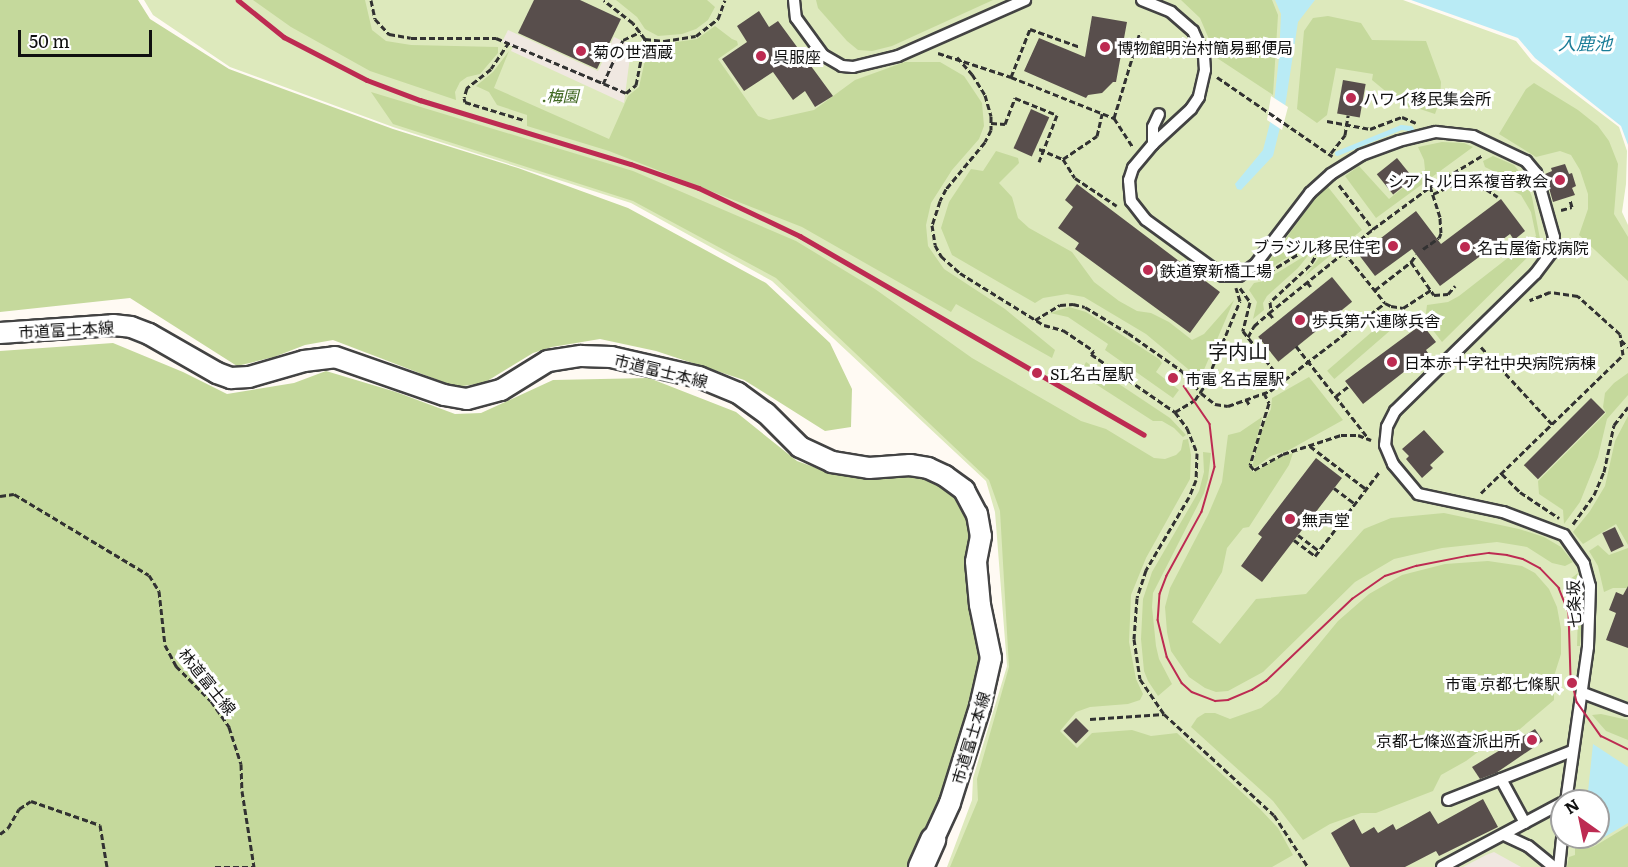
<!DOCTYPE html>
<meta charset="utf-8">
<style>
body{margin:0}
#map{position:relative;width:1628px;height:867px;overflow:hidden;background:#fffaf3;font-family:Literata,"Noto Sans JP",serif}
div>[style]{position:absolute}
.green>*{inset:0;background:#dde9bc}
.forest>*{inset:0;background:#c5d99c;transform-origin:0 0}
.plaza>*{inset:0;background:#f0e8e1}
.water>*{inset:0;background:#b9ebf5}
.pier>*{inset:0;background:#fffaf3}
.stream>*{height:5px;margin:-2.5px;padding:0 2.5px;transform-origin:2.5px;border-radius:2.5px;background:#b9ebf5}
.building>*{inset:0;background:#584e4c;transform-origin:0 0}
.path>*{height:3px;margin-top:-1.5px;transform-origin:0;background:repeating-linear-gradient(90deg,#323232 0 6px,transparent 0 9px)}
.roads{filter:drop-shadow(2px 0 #434343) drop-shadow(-2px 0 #434343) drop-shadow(0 2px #434343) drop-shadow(0 -2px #434343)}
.service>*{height:10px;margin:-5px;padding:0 5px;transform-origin:5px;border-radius:5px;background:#fff}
.minor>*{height:20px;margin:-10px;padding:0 10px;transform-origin:10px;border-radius:10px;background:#fff}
.tertiary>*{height:24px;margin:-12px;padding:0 12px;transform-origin:12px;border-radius:12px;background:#fff}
.tram>*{height:1.5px;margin:-0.75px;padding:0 0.75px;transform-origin:0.75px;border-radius:0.75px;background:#bd2b52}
.rail>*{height:4.5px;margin:-2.25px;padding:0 2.25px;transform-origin:2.25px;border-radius:2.25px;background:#bd2b52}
.dots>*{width:16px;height:16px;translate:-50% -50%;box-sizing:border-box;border:3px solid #fff;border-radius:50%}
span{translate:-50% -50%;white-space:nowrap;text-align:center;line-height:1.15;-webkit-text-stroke:6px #fff;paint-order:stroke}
.poi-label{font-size:16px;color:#101010}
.left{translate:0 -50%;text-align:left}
.right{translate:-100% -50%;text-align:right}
.park-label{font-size:16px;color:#3f6721;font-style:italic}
.street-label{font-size:16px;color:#101010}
.water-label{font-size:18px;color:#1a7d98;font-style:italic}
.quarter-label{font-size:20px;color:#101010}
.north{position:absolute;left:1550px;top:789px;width:60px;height:60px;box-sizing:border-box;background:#fff;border:2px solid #9f9f9f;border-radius:50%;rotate:327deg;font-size:16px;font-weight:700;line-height:24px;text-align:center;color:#101010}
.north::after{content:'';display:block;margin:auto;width:21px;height:27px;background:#bd2b52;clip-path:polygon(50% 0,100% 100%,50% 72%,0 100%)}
.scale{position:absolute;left:18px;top:30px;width:134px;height:27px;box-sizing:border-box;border:3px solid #101010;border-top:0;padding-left:8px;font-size:18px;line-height:21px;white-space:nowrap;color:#101010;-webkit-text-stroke:4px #fff;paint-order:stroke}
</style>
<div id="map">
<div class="green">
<div style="clip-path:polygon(evenodd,144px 0,1403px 0,1516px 41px,1532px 61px,1619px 127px,1627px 151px,1626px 184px,1622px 212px,1628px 225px,1628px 867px,947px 867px,972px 800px,973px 778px,1007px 666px,995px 512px,986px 481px,772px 281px,631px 203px,393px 127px,230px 67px,153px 15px,144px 0,1562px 801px,1598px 801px,1598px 837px,1562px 837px,1562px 801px)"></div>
</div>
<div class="forest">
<div style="clip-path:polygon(0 0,138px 0,150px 19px,229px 69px,393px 129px,518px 168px,628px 208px,766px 283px,830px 343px,852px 389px,851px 427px,825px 431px,744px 380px,656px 351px,600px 339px,552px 347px,533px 353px,484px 383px,456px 387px,333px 340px,305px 345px,274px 357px,237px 366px,130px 298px,0 312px)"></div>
<div style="clip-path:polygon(253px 0,365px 0,372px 30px,386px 41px,411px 45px,498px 47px,498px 53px,480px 74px,467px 77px,460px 82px,455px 92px,456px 100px,370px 71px,291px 27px)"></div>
<div style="clip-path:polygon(616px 0,707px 0,715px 7px,708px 20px,696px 29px,682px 34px,658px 36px,645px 29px,637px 17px)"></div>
<div style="clip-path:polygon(816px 0,993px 0,892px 46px,872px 51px,858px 50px,847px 41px,818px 8px)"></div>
<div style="clip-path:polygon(1181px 0,1272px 0,1278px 15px,1273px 95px,1217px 58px,1200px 18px)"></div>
<div style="clip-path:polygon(1328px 16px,1361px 23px,1372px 40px,1426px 41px,1441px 82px,1440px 100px,1435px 114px,1411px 106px,1406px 108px,1372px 80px,1373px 74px,1336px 68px,1327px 115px,1317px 123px,1297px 109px,1304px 31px,1313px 18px)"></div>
<div style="clip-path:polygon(715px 26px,732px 39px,737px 41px,738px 45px,718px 59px,758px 116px,769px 120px,814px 110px,855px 80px,905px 62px,940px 62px,964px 76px,982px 103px,984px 126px,979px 139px,952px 170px,931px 203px,926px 225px,928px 246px,944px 269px,1005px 309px,1055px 350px,1052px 358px,956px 304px,951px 312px,802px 227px,609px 151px,527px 126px,527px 115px,497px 105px,489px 92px,476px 86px,493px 72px,509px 51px,494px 88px,609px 139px,628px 96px,639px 87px,649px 42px,663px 44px,697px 39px)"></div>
<div style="clip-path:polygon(1534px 83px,1578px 110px,1598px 126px,1609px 141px,1618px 164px,1614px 214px,1628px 237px,1628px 281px,1579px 235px,1588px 209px,1588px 194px,1580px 170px,1571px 155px,1560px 151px,1536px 157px,1499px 134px,1526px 89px)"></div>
<div style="clip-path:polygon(371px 92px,633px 171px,796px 241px,875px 289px,972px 358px,1081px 421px,1106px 429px,1154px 458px,1165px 459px,1176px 455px,1181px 450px,1183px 440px,1188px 439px,1191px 455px,1190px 479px,1146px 558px,1131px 595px,1129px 642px,1136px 679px,1143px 694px,1140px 700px,1128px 704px,1090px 707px,1076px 712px,1060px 731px,1077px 748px,1092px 733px,1132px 730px,1151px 736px,1177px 733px,1260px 809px,1278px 828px,1293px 855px,1272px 867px,950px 867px,978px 800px,977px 779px,1009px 667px,1000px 511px,989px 480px,776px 278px,633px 201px,393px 124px)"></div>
<div style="clip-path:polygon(1442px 142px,1464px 143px,1473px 147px,1376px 218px,1345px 176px,1359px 166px,1389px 199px,1425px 170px,1424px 160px,1418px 147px)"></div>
<div style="clip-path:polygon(996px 151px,1018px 158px,1019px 163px,999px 183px,1012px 197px,1018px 218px,1029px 228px,1072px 252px,1094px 282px,1119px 301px,1137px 311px,1151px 313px,1169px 322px,1192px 340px,1204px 334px,1234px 300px,1200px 379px,1146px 334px,1084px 297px,1067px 294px,1043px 298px,1035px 303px,952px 255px,941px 228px,949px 202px,971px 169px,983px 171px)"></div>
<div style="clip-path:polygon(1493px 156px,1514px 165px,1525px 179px,1532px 197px,1541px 244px,1442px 342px,1425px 320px,1427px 305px,1448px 302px,1459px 296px,1536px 236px,1531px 212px,1521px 195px,1505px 187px,1495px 172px,1485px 167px,1483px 161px)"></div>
<div style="clip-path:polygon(1328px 187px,1362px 230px,1305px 276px,1328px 246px,1329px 240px,1325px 237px,1321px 236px,1264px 272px,1262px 271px,1317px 196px)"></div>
<div style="clip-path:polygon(1311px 252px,1298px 268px,1267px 296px,1263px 303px,1264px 310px,1253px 319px,1257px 302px,1249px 290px,1254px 283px,1264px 281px)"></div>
<div style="clip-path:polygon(1069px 307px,1086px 312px,1159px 359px,1162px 363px,1156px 372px,1179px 390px,1173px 398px,1105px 350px,1108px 344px,1068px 317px,1050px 313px)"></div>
<div style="left:1389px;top:317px;width:11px;height:82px;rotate:49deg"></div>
<div style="clip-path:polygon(113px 343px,183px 372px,227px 394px,294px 383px,326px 371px,396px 392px,455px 414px,481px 413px,553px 380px,649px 378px,736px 412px,797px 461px,833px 474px,880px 478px,909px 475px,929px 480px,960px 496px,972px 521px,983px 662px,949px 773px,945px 801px,911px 867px,0 867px,0 351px)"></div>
<div style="clip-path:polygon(1086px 362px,1170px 418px,1186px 435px,1183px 437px,1174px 428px,1162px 421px,1153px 421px,1080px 374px)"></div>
<div style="clip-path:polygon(1628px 373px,1628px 395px,1607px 419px,1598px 457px,1580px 502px,1564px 524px,1563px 510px,1539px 494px,1538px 481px,1606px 413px,1603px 407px,1605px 393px,1614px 383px)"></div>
<div style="clip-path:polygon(1309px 377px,1343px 420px,1289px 450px,1271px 456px,1256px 467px,1252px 467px,1262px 427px,1271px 409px,1272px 398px)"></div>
<div style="clip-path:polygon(1628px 416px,1628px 545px,1616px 524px,1583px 544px,1573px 532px,1590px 511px,1605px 486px,1615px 441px)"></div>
<div style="clip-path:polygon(1262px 417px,1250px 469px,1253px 472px,1258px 470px,1273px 460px,1293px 453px,1289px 465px,1249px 527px,1243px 528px,1227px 548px,1222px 572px,1192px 622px,1220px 644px,1256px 599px,1306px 594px,1364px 529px,1391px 518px,1444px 513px,1519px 529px,1544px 537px,1561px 547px,1573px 562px,1565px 566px,1552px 563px,1527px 547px,1497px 542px,1442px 548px,1394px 559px,1355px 582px,1263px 672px,1228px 691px,1216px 692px,1205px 688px,1189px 677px,1171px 651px,1167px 632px,1165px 607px,1170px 588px,1208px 515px,1222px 482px,1228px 435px,1240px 432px)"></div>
<div style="clip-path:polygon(1203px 452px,1211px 453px,1208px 479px,1204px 493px,1153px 593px,1152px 607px,1156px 646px,1159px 659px,1172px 684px,1158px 696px,1148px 681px,1144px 671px,1141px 639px,1143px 599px,1152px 572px,1199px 491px,1204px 472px)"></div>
<div style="clip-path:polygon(1598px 545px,1609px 555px,1628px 548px,1628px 588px,1613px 588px,1604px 592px,1598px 566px,1589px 551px)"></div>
<div style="clip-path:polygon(1488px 561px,1522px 566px,1535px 573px,1549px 589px,1557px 607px,1561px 629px,1561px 654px,1554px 676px,1554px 700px,1520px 729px,1494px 740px,1466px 761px,1441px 775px,1433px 791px,1376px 813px,1361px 813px,1330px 824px,1303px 840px,1273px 801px,1191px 727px,1197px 718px,1205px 713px,1215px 713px,1230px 719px,1261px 708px,1278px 694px,1338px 621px,1369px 594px,1402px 575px,1445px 564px)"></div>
<div style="clip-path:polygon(1578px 573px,1584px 600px,1580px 646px,1577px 646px,1578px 615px,1569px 580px)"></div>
<div style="clip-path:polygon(1601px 714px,1628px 720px,1628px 740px,1606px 731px,1592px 715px)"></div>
<div style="clip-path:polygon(1628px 826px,1628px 867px,1567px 867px,1569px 857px,1575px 855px,1575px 846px,1581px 842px,1589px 848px,1595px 846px)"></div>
</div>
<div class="plaza">
<div style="clip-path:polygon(508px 30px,598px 71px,614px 37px,627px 43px,631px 49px,624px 103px,511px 51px,513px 47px,502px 42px)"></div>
<div style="clip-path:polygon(1494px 852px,1521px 867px,1463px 867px,1486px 855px)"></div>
</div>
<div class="water">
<div style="clip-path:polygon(1275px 0,1315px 0,1298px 22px,1285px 107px,1273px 156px,1241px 190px,1237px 189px,1235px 184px,1263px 150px,1273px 111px,1279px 58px,1281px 14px)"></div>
<div style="clip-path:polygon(1411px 0,1628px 0,1628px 145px,1621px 126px,1535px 58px,1518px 38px)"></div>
<div style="clip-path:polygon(1593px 744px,1628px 767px,1628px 823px,1591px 845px,1583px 840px,1583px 837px,1598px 837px,1598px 801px,1587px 801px)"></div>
</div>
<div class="pier">
<div style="clip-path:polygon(1271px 96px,1288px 107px,1282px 130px,1267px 120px)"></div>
</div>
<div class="stream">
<div style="left:1337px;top:153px;width:69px;rotate:-22.1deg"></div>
<div style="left:1401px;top:127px;width:9px;rotate:6deg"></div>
<div style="left:1410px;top:128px;width:5px;rotate:53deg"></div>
</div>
<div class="building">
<div style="clip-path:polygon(534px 0,580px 0,621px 19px,597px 69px,518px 33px)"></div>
<div style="clip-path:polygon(759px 11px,769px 27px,778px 21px,833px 96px,815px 107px,805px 91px,793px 100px,773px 72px,744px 91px,722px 59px,747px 42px,737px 26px)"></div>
<div style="clip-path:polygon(1092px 16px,1127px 22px,1116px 82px,1113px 82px,1102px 93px,1088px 95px,1086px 98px,1024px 71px,1039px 38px,1085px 57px)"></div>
<div style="left:1343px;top:80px;width:23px;height:34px;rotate:10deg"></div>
<div style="left:1031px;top:109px;width:20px;height:43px;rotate:24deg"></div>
<div style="left:1397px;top:158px;width:26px;height:26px;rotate:51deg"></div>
<div style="clip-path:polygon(1565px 164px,1569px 174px,1572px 173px,1576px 186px,1572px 188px,1575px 195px,1553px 202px,1545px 174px,1552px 171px,1551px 168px)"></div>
<div style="clip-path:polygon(1077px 184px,1220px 292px,1190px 333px,1075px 249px,1079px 243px,1058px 228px,1073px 207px,1065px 200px)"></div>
<div style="clip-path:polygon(1501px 199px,1525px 231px,1514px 240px,1510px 234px,1440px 286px,1412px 249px,1375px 276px,1359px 255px,1416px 211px,1441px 244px)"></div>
<div style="left:1332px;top:277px;width:32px;height:95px;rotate:51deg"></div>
<div style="clip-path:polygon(1422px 324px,1436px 342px,1426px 350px,1428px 353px,1363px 404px,1345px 381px)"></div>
<div style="left:1591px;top:398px;width:20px;height:95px;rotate:45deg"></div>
<div style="clip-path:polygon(1424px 430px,1444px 452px,1430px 465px,1433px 468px,1422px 478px,1406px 459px,1409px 456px,1402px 449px)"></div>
<div style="clip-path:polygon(1316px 458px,1342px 478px,1262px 582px,1241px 566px,1262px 537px,1258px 534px)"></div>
<div style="left:1615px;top:527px;width:21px;height:14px;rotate:65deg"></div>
<div style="clip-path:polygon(1628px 586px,1628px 648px,1606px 640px,1616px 613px,1609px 610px,1616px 592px,1623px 595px)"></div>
<div style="left:1076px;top:718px;width:18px;height:18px;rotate:45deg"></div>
<div style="clip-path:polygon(1535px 729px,1543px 741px,1496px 773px,1480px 779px,1472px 767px)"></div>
<div style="clip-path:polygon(1483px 799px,1498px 827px,1439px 856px,1436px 851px,1405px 867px,1350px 867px,1331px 833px,1354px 819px,1362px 834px,1374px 827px,1378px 833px,1393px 824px,1396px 830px,1430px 811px,1438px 824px)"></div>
</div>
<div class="path">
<div style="left:371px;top:0;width:19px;rotate:78deg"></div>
<div style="left:375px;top:19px;width:21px;rotate:47deg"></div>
<div style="left:389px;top:34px;width:22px;rotate:10deg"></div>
<div style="left:411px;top:38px;width:85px"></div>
<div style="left:496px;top:38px;width:141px;rotate:22.9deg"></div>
<div style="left:626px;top:93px;width:13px;rotate:-39deg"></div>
<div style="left:636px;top:85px;width:47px;rotate:-78.9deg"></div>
<div style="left:645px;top:39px;width:20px;rotate:-127deg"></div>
<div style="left:633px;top:23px;width:37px;rotate:-142deg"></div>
<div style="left:645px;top:39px;width:19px;rotate:6deg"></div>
<div style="left:664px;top:41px;width:32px;rotate:-9deg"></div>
<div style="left:696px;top:36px;width:28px;rotate:-38deg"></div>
<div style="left:718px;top:19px;width:20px;rotate:-70deg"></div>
<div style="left:509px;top:42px;width:32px;rotate:124deg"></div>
<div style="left:491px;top:69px;width:31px;rotate:142deg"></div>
<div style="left:467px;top:88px;width:10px;rotate:107deg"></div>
<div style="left:464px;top:98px;width:4px;rotate:76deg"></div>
<div style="left:465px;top:102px;width:62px;rotate:17deg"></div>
<div style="left:938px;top:53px;width:77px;rotate:18.2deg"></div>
<div style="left:1011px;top:77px;width:111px;rotate:21.7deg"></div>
<div style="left:1114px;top:118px;width:35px;rotate:57deg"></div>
<div style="left:957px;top:57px;width:23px;rotate:49deg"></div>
<div style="left:972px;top:74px;width:25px;rotate:58deg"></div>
<div style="left:985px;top:95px;width:22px;rotate:74deg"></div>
<div style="left:991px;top:116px;width:14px;rotate:90deg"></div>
<div style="left:991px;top:130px;width:13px;rotate:117deg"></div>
<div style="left:985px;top:142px;width:61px;rotate:129.7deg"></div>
<div style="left:946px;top:189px;width:13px;rotate:117deg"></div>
<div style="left:940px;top:201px;width:25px;rotate:108deg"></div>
<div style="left:932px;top:225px;width:20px;rotate:81deg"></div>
<div style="left:935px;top:245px;width:13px;rotate:61deg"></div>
<div style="left:941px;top:256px;width:25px;rotate:42deg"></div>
<div style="left:960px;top:273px;width:99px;rotate:31.8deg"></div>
<div style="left:1044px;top:325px;width:20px;rotate:15deg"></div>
<div style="left:1063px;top:330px;width:37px;rotate:34deg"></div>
<div style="left:1094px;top:351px;width:4px;rotate:135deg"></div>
<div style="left:1091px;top:354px;width:102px;rotate:34.6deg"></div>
<div style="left:1175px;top:412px;width:20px;rotate:53deg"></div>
<div style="left:1187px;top:428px;width:27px;rotate:68deg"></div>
<div style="left:1197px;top:453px;width:27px;rotate:92deg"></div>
<div style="left:1196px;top:480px;width:18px;rotate:112deg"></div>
<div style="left:1189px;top:497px;width:85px;rotate:120.5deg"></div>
<div style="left:1146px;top:570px;width:29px;rotate:108deg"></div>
<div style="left:1137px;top:598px;width:41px;rotate:94.2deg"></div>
<div style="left:1134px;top:639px;width:40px;rotate:81.5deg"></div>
<div style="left:1140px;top:679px;width:42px;rotate:55.6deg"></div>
<div style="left:1164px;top:714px;width:149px;rotate:42.6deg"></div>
<div style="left:1274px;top:815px;width:62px;rotate:56.8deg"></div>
<div style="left:1011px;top:77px;width:52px;rotate:-68.4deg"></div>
<div style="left:1030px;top:29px;width:53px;rotate:19.8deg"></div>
<div style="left:1217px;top:77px;width:140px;rotate:34.5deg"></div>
<div style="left:603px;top:84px;width:48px;rotate:-65.6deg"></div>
<div style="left:623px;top:40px;width:19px;rotate:-25deg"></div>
<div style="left:1114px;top:118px;width:90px;rotate:-73.2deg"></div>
<div style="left:1327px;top:121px;width:44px;rotate:10.5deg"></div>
<div style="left:1370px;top:129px;width:34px;rotate:-21deg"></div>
<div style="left:1402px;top:117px;width:15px;rotate:23deg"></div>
<div style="left:991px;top:123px;width:14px;rotate:4deg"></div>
<div style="left:1005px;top:124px;width:28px;rotate:-69deg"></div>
<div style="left:1015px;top:98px;width:45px;rotate:22deg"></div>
<div style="left:1057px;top:115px;width:50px;rotate:111deg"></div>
<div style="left:1039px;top:149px;width:26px;rotate:23deg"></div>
<div style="left:1063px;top:159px;width:41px;rotate:-34.1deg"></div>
<div style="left:1097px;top:136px;width:23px;rotate:-77deg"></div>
<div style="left:1331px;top:153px;width:23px;rotate:-52deg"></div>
<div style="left:1345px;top:135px;width:20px;rotate:-81deg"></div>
<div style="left:1063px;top:159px;width:22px;rotate:58deg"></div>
<div style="left:1075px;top:178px;width:50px;rotate:33.7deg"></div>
<div style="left:1339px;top:185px;width:56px;rotate:52.3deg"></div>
<div style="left:1433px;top:194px;width:21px;rotate:-25deg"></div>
<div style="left:1452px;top:185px;width:14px;rotate:-4deg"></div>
<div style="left:1466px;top:184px;width:21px;rotate:14deg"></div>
<div style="left:1486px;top:189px;width:14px;rotate:34deg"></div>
<div style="left:1561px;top:210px;width:11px;rotate:-15deg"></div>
<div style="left:1572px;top:207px;width:7px;rotate:-106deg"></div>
<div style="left:1423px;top:249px;width:19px;rotate:-35deg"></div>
<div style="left:1439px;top:238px;width:5px;rotate:-68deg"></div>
<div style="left:1441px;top:233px;width:16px;rotate:-94deg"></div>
<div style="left:1440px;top:217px;width:32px;rotate:-108deg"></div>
<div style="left:1344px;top:252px;width:65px;rotate:51.2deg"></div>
<div style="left:1385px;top:303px;width:7px;rotate:27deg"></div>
<div style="left:1391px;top:306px;width:12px;rotate:9deg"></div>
<div style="left:1403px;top:308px;width:35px;rotate:-33deg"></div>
<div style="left:1411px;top:262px;width:40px;rotate:55.1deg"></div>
<div style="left:1434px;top:295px;width:14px;rotate:-4deg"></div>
<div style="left:1448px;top:294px;width:11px;rotate:-49deg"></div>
<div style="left:1269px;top:272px;width:61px;rotate:-31.6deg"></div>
<div style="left:1321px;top:240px;width:4px;rotate:34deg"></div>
<div style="left:1324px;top:242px;width:27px;rotate:121deg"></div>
<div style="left:1310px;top:265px;width:54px;rotate:137.2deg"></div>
<div style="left:1270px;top:302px;width:8px;rotate:83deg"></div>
<div style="left:1307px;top:282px;width:6px;rotate:51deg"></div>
<div style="left:1240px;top:288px;width:17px;rotate:54deg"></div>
<div style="left:1250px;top:302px;width:30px;rotate:104deg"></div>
<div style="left:1243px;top:331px;width:65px;rotate:51.9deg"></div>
<div style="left:1375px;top:290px;width:46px;rotate:-37.9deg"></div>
<div style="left:1411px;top:262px;width:9px;rotate:-54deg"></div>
<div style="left:1269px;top:313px;width:6px;rotate:51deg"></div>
<div style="left:1334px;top:316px;width:21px;rotate:53deg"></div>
<div style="left:1035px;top:320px;width:29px;rotate:-31deg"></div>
<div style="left:1060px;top:305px;width:13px;rotate:-4deg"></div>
<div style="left:1073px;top:304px;width:12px;rotate:14deg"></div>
<div style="left:1085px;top:307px;width:50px;rotate:31.2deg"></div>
<div style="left:1128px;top:333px;width:66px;rotate:35.1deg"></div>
<div style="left:1182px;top:371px;width:29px;rotate:49deg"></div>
<div style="left:1201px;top:393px;width:18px;rotate:38deg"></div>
<div style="left:1215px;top:404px;width:13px;rotate:9deg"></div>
<div style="left:1228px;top:406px;width:45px;rotate:-19.7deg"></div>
<div style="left:1270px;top:391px;width:145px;rotate:-37.4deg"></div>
<div style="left:1248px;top:337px;width:13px;rotate:-61deg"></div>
<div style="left:1254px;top:326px;width:20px;rotate:-41deg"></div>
<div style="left:1269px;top:313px;width:134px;rotate:-38.9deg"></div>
<div style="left:1373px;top:229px;width:71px;rotate:-36.4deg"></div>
<div style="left:1430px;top:187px;width:62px;rotate:-31.1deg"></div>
<div style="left:1621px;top:340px;width:10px;rotate:45deg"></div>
<div style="left:1296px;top:346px;width:118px;rotate:51.9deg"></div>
<div style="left:1481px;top:347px;width:105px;rotate:47.3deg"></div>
<div style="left:1264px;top:393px;width:11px;rotate:63deg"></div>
<div style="left:1269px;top:403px;width:65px;rotate:107deg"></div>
<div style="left:1250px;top:465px;width:6px;rotate:51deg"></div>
<div style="left:1254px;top:470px;width:33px;rotate:-29deg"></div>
<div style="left:1283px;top:454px;width:61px;rotate:-18.1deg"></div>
<div style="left:1341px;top:435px;width:17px"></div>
<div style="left:1358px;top:435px;width:14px;rotate:21deg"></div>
<div style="left:1336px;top:396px;width:16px;rotate:-38deg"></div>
<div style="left:1246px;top:399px;width:8px;rotate:60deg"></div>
<div style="left:1175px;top:412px;width:23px;rotate:-31deg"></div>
<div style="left:1195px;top:400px;width:18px;rotate:-56deg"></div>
<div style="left:1205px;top:385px;width:91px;rotate:-67.4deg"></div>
<div style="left:1240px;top:301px;width:14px;rotate:-107deg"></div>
<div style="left:1310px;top:446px;width:71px;rotate:37.5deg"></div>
<div style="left:1502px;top:474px;width:25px;rotate:45deg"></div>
<div style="left:1520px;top:492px;width:47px;rotate:33.7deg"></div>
<div style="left:1334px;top:488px;width:26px;rotate:37deg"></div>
<div style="left:1481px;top:493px;width:198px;rotate:-44.2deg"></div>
<div style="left:1623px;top:355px;width:21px;rotate:-98deg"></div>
<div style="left:1620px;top:334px;width:57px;rotate:-137.9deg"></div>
<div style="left:1578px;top:296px;width:28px;rotate:-172deg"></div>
<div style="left:1550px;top:292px;width:22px;rotate:158deg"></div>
<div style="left:0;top:496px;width:14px;rotate:-8deg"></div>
<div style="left:14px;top:494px;width:157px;rotate:31deg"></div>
<div style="left:149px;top:575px;width:19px;rotate:58deg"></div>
<div style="left:159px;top:591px;width:54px;rotate:83.7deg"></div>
<div style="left:165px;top:645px;width:24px;rotate:62deg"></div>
<div style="left:176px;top:666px;width:49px;rotate:45deg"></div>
<div style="left:211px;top:701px;width:32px;rotate:55deg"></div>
<div style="left:229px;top:727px;width:39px;rotate:72deg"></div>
<div style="left:241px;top:764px;width:27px;rotate:88deg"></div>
<div style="left:242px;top:791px;width:77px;rotate:81deg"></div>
<div style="left:1321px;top:517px;width:19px;rotate:36deg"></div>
<div style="left:1573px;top:524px;width:36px;rotate:-54deg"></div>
<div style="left:1594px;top:495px;width:25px;rotate:-67deg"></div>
<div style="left:1604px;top:472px;width:48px;rotate:-78deg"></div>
<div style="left:1614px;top:425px;width:23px;rotate:-52deg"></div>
<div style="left:1298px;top:535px;width:26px;rotate:37deg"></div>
<div style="left:1294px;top:540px;width:26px;rotate:37deg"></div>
<div style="left:1315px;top:556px;width:107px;rotate:-52.6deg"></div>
<div style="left:1090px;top:719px;width:74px;rotate:-3.9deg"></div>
<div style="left:0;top:834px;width:10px;rotate:-37deg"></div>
<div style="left:8px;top:828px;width:22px;rotate:-60deg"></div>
<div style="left:19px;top:809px;width:14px;rotate:-34deg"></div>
<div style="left:31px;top:801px;width:73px;rotate:19.2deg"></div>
<div style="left:100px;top:825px;width:43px;rotate:80.5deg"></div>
<div style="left:215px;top:867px;width:38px"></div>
</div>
<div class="roads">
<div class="service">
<div style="left:794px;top:0;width:18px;rotate:84deg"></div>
<div style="left:796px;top:18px;width:46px;rotate:53.9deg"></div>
<div style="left:823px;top:55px;width:22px;rotate:30deg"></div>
<div style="left:842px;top:66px;width:11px;rotate:5deg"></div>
<div style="left:853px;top:67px;width:46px;rotate:-13.7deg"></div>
<div style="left:898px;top:56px;width:139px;rotate:-23.8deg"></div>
<div style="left:1142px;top:0;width:31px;rotate:22deg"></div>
<div style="left:1171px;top:12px;width:29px;rotate:41deg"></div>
<div style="left:1193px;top:31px;width:27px;rotate:66deg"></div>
<div style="left:1204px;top:56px;width:14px;rotate:86deg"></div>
<div style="left:1205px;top:70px;width:28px;rotate:103deg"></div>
<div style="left:1199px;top:97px;width:14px;rotate:124deg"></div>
<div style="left:1191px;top:109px;width:52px;rotate:137.4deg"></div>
<div style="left:1153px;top:144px;width:31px;rotate:130deg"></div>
<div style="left:1133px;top:168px;width:13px;rotate:108deg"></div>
<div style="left:1129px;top:180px;width:21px;rotate:85deg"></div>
<div style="left:1131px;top:201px;width:24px;rotate:52deg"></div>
<div style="left:1146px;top:220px;width:95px;rotate:36deg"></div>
<div style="left:1223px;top:276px;width:16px"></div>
<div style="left:1239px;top:276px;width:19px;rotate:-35deg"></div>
<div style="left:1255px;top:265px;width:91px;rotate:-52.6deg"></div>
<div style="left:1310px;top:193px;width:28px;rotate:-42deg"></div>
<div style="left:1331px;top:174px;width:36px;rotate:-32deg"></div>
<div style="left:1361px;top:155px;width:40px;rotate:-20.2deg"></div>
<div style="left:1399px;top:141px;width:38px;rotate:-14deg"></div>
<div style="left:1436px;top:132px;width:37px;rotate:6deg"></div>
<div style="left:1473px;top:136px;width:59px;rotate:25.3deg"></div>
<div style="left:1526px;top:161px;width:16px;rotate:50deg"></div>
<div style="left:1536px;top:173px;width:66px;rotate:74.3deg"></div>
<div style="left:1554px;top:237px;width:16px;rotate:101deg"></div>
<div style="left:1551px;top:253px;width:26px;rotate:127deg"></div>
<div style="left:1535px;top:274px;width:196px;rotate:135.6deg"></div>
<div style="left:1395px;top:411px;width:18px;rotate:117deg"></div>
<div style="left:1387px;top:427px;width:18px;rotate:96deg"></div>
<div style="left:1385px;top:445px;width:21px;rotate:67deg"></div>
<div style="left:1393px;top:464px;width:39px;rotate:50deg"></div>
<div style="left:1418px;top:494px;width:87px;rotate:12deg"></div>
<div style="left:1503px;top:512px;width:65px;rotate:20.7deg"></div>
<div style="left:1564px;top:535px;width:35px;rotate:55deg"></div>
<div style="left:1584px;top:564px;width:23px;rotate:75deg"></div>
<div style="left:1590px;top:586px;width:61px;rotate:91.9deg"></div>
<div style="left:1588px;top:647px;width:156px;rotate:98.1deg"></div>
<div style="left:1153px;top:144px;width:17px;rotate:-90deg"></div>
<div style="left:1153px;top:127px;width:14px;rotate:-65deg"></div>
<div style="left:1583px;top:693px;width:48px;rotate:20.7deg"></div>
<div style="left:1501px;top:779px;width:50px;rotate:61.4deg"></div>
<div style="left:1448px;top:800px;width:133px;rotate:-21.6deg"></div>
<div style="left:1504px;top:835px;width:26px;rotate:25deg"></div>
<div style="left:1528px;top:846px;width:33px;rotate:39deg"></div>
<div style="left:1442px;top:867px;width:136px;rotate:-28.1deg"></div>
<div style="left:1559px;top:867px;width:30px;rotate:-84deg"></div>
</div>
<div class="minor">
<div style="left:0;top:333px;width:113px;rotate:-4deg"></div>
<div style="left:113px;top:325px;width:18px;rotate:6deg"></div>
<div style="left:131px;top:327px;width:19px;rotate:21deg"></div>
<div style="left:149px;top:334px;width:78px;rotate:29.8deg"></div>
<div style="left:217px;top:373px;width:15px;rotate:20deg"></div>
<div style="left:231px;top:378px;width:18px;rotate:-3deg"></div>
<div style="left:249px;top:377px;width:57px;rotate:-16.2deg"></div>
<div style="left:304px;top:361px;width:31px;rotate:-7deg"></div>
<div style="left:335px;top:357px;width:115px;rotate:19.2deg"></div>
<div style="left:444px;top:395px;width:23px;rotate:10deg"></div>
<div style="left:467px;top:399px;width:35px;rotate:-15deg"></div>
<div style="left:501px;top:390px;width:55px;rotate:-31.7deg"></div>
<div style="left:548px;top:361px;width:33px;rotate:-9deg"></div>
<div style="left:581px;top:356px;width:30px;rotate:2deg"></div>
<div style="left:611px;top:357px;width:90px;rotate:12.8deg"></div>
<div style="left:699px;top:377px;width:42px;rotate:22.3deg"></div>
<div style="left:738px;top:393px;width:34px;rotate:36deg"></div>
<div style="left:766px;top:413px;width:48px;rotate:45deg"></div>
<div style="left:800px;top:447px;width:35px;rotate:25deg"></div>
<div style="left:832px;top:462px;width:37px;rotate:9deg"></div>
<div style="left:869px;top:468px;width:41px;rotate:-4.2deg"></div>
<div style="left:910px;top:465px;width:18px;rotate:9deg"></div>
<div style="left:928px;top:468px;width:19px;rotate:25deg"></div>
<div style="left:945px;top:476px;width:24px;rotate:36deg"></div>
<div style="left:964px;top:490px;width:27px;rotate:62deg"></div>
<div style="left:977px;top:514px;width:22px;rotate:80deg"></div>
<div style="left:981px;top:536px;width:26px;rotate:101deg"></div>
<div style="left:976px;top:562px;width:43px;rotate:84.7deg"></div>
<div style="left:980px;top:605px;width:54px;rotate:78.3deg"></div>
<div style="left:991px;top:658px;width:50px;rotate:102.7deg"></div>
<div style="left:980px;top:707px;width:101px;rotate:107.4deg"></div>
<div style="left:950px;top:803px;width:41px;rotate:114.7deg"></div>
</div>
<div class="tertiary">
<div style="left:921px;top:867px;width:30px;rotate:-66deg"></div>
</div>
</div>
<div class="tram">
<div style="left:1184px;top:386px;width:46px;rotate:55.6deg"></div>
<div style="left:1210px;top:424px;width:43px;rotate:83.4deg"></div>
<div style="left:1215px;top:467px;width:47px;rotate:106.1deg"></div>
<div style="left:1202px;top:512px;width:73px;rotate:118.7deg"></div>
<div style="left:1167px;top:576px;width:19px;rotate:111deg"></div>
<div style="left:1160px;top:594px;width:26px;rotate:94deg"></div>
<div style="left:1158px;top:620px;width:38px;rotate:76deg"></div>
<div style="left:1167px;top:657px;width:30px;rotate:60deg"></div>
<div style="left:1182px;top:683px;width:13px;rotate:42deg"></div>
<div style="left:1192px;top:692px;width:25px;rotate:21deg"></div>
<div style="left:1215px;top:701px;width:13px;rotate:-4deg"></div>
<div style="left:1228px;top:700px;width:26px;rotate:-23deg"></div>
<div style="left:1252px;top:690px;width:17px;rotate:-33deg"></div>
<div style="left:1266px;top:681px;width:119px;rotate:-43.6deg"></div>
<div style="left:1352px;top:599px;width:40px;rotate:-34.9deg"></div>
<div style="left:1385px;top:576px;width:33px;rotate:-18deg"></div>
<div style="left:1416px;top:566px;width:52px;rotate:-11.1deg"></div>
<div style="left:1467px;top:556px;width:22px;rotate:-8deg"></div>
<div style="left:1489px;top:553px;width:18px;rotate:6deg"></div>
<div style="left:1507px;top:555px;width:16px;rotate:14deg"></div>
<div style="left:1523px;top:559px;width:19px;rotate:28deg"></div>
<div style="left:1540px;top:568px;width:28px;rotate:46deg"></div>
<div style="left:1559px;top:588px;width:27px;rotate:68deg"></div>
<div style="left:1569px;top:613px;width:63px;rotate:88.2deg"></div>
<div style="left:1571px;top:676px;width:27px;rotate:77deg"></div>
<div style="left:1577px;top:702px;width:42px;rotate:54.8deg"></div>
<div style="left:1601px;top:736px;width:30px;rotate:26deg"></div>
</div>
<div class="rail">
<div style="left:238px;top:0;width:59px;rotate:38.8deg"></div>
<div style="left:284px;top:37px;width:93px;rotate:27.4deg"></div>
<div style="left:367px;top:80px;width:57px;rotate:20.7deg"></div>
<div style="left:420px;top:100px;width:220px;rotate:16.9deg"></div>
<div style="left:631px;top:164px;width:72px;rotate:19.4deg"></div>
<div style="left:699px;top:188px;width:112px;rotate:25.4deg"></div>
<div style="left:800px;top:236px;width:397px;rotate:30deg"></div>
</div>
<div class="dots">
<div style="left:1105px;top:47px;background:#bd2b52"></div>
<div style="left:581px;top:51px;background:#bd2b52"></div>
<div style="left:761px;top:56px;background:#bd2b52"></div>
<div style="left:1351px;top:98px;background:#bd2b52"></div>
<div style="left:1560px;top:180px;background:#bd2b52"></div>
<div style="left:1393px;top:246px;background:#bd2b52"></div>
<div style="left:1465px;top:247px;background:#bd2b52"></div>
<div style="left:1148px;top:270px;background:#bd2b52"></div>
<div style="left:1300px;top:320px;background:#bd2b52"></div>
<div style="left:1392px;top:362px;background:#bd2b52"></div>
<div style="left:1037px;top:373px;background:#bd2b52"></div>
<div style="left:1173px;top:378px;background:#bd2b52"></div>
<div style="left:1290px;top:519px;background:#bd2b52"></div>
<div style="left:1572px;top:683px;background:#bd2b52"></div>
<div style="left:1532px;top:740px;background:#bd2b52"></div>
</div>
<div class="poi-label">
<span class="left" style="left:1117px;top:47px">博物館明治村簡易郵便局</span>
<span class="left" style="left:593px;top:51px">菊の世酒蔵</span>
<span class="left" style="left:773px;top:56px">呉服座</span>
<span class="left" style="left:1363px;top:98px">ハワイ移民集会所</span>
<span class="right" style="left:1548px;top:180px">シアトル日系複音教会</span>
<span class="right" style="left:1381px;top:246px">ブラジル移民住宅</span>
<span class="left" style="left:1477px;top:247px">名古屋衛戍病院</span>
<span class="left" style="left:1160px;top:270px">鉄道寮新橋工場</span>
<span class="left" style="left:1312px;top:320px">歩兵第六連隊兵舎</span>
<span class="left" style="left:1404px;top:362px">日本赤十字社中央病院病棟</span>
<span class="left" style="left:1050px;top:373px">SL名古屋駅</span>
<span class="left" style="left:1185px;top:378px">市電 名古屋駅</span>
<span class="left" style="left:1302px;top:519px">無声堂</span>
<span class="right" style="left:1560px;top:683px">市電 京都七條駅</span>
<span class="right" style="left:1520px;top:740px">京都七條巡査派出所</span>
</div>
<div class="park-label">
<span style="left:560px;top:95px">.梅園</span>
</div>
<div class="street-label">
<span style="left:66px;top:329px;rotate:-3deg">市道富士本線</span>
<span style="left:661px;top:370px;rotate:14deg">市道富士本線</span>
<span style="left:1573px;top:604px;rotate:-92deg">七条坂</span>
<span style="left:208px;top:681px;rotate:51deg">林道富士線</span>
<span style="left:970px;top:738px;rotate:-73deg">市道富士本線</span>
</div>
<div class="water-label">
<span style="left:1585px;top:43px">入鹿池</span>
</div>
<div class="quarter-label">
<span style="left:1238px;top:350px">字内山</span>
</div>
<div class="north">N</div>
<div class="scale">50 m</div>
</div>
